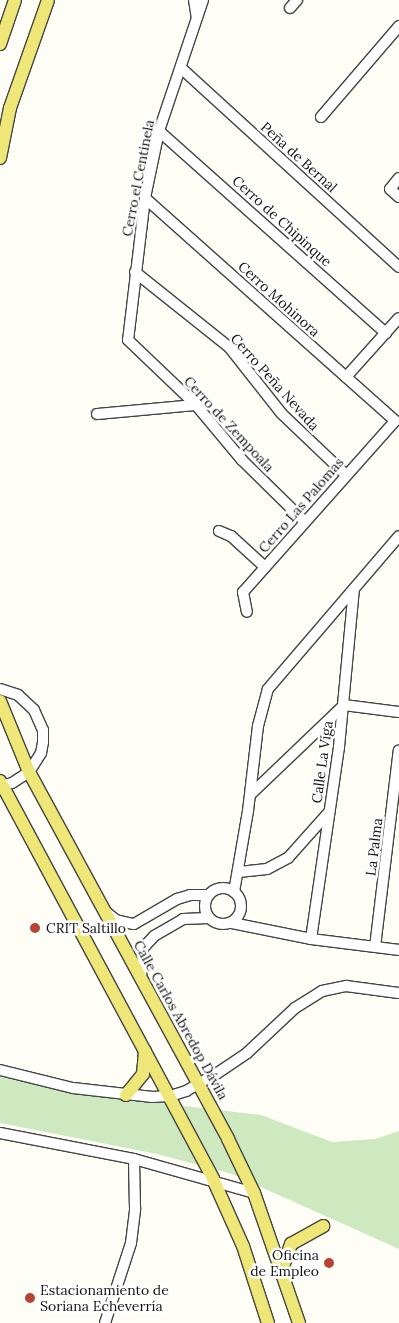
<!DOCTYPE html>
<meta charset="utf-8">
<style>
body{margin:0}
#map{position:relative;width:399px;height:1323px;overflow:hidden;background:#fefef6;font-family:Lora,serif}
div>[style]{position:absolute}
.green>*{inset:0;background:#cee8c0}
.roads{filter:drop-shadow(1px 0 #444) drop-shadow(-1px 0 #444) drop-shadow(0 1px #444) drop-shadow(0 -1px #444)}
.minor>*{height:10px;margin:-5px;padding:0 5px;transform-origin:5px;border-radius:5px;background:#fff}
.minor>.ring{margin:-5px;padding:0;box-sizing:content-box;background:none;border:10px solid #fff;border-radius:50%}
.major>*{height:12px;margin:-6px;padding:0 6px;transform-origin:6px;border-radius:6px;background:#eee676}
.dots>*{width:14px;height:14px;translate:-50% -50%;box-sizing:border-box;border:2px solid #fff;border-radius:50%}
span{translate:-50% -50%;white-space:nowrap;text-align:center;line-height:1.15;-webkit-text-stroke:5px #fff;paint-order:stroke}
.street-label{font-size:14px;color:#111}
.poi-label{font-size:14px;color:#111}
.left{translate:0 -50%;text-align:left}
.right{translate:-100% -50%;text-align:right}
</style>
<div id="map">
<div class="green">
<div style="clip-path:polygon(0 1077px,76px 1093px,261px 1115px,332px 1142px,375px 1139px,399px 1131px,399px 1249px,232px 1174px,157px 1154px,0 1123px)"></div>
</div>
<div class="roads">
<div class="minor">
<div style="left:194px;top:0;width:18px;rotate:81deg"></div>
<div style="left:203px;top:0;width:138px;rotate:108.6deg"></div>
<div style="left:159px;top:131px;width:68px;rotate:101.8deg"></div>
<div style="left:145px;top:198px;width:143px;rotate:96.8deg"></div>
<div style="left:128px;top:340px;width:94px;rotate:43.7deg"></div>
<div style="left:196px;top:405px;width:72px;rotate:50.1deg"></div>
<div style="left:242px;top:460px;width:88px;rotate:44.5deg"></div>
<div style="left:290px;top:8px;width:11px;rotate:-49deg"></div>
<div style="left:181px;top:68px;width:295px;rotate:42.4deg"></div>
<div style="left:321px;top:117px;width:120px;rotate:-49.4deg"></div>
<div style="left:159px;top:131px;width:304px;rotate:41.7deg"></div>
<div style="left:399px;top:178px;width:14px;rotate:129deg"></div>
<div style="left:390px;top:189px;width:12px;rotate:42deg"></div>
<div style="left:145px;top:198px;width:335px;rotate:41.7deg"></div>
<div style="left:395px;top:421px;width:229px;rotate:131.6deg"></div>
<div style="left:243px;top:592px;width:20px;rotate:79deg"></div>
<div style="left:135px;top:272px;width:120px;rotate:38.6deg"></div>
<div style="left:229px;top:347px;width:85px;rotate:51.7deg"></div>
<div style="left:282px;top:414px;width:88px;rotate:43.6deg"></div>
<div style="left:346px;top:377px;width:79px;rotate:-48.1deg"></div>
<div style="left:97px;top:414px;width:99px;rotate:-5.2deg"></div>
<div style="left:219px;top:531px;width:13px;rotate:23deg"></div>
<div style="left:231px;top:536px;width:46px;rotate:42.4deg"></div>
<div style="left:0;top:689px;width:19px;rotate:18deg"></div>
<div style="left:18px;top:695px;width:22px;rotate:43deg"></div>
<div style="left:34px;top:710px;width:22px;rotate:66deg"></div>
<div style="left:43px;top:730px;width:12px;rotate:90deg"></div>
<div style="left:43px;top:742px;width:11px;rotate:100deg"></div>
<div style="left:41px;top:753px;width:22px;rotate:122deg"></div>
<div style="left:29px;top:772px;width:20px;rotate:147deg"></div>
<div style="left:12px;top:783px;width:12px;rotate:166deg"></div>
<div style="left:251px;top:794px;width:129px;rotate:-43.7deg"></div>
<div style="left:344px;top:705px;width:55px;rotate:7.3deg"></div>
<div style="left:239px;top:872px;width:28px;rotate:-6deg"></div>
<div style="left:267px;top:869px;width:24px;rotate:-28deg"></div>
<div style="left:288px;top:858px;width:62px;rotate:-48.3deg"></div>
<div class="ring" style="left:205px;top:888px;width:26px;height:26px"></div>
<div style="left:234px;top:892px;width:82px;rotate:-80.2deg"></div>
<div style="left:248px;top:811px;width:86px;rotate:-83.3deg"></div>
<div style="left:258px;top:726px;width:38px;rotate:-75deg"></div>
<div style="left:268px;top:689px;width:201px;rotate:-49.4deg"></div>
<div style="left:106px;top:912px;width:13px;rotate:39deg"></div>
<div style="left:116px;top:920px;width:18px;rotate:13deg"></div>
<div style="left:134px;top:924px;width:50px;rotate:-30.2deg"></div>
<div style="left:177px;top:899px;width:14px;rotate:-17deg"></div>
<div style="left:190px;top:895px;width:19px"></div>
<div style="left:232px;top:923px;width:81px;rotate:11.4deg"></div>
<div style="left:311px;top:939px;width:89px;rotate:7.1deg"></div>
<div style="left:311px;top:939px;width:194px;rotate:-81.7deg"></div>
<div style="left:339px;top:747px;width:159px;rotate:-84.6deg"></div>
<div style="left:375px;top:947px;width:198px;rotate:-83.1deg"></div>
<div style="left:141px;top:978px;width:30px;rotate:-86deg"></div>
<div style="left:143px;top:948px;width:16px;rotate:-47deg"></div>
<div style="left:154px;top:936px;width:34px;rotate:-30deg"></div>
<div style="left:183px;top:919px;width:26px;rotate:-2deg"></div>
<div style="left:0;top:1070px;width:75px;rotate:13.9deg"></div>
<div style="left:73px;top:1088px;width:80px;rotate:6.5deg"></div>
<div style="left:152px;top:1097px;width:18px;rotate:-3deg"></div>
<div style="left:170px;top:1096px;width:17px;rotate:-17deg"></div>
<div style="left:186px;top:1091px;width:34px;rotate:-30deg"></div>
<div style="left:216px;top:1074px;width:37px;rotate:-34deg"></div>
<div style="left:247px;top:1053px;width:66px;rotate:-43.2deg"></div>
<div style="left:295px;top:1008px;width:32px;rotate:-32deg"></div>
<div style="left:322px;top:991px;width:25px;rotate:-12deg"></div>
<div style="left:346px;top:986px;width:53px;rotate:7.5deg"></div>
<div style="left:0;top:1133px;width:136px;rotate:11deg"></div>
<div style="left:134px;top:1159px;width:125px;rotate:15.8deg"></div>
<div style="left:105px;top:1323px;width:84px;rotate:-72deg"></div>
<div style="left:131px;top:1243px;width:35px;rotate:-83deg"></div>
<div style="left:135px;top:1208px;width:49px;rotate:-91.2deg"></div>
</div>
<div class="major">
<div style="left:0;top:44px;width:46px;rotate:-71.2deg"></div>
<div style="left:0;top:158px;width:51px;rotate:-78.7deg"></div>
<div style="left:10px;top:108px;width:114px;rotate:-70.6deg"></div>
<div style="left:0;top:701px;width:77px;rotate:67.8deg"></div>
<div style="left:29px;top:772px;width:417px;rotate:61.5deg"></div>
<div style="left:228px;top:1139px;width:60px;rotate:64.3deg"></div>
<div style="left:254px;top:1193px;width:138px;rotate:70.9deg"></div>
<div style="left:0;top:781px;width:451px;rotate:61.8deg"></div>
<div style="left:213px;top:1179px;width:73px;rotate:65.9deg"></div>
<div style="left:243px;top:1246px;width:81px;rotate:72deg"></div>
<div style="left:126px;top:1095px;width:27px;rotate:-51deg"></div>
<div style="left:143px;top:1074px;width:23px;rotate:-85deg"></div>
<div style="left:282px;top:1269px;width:27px;rotate:-70deg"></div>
<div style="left:291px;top:1244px;width:37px;rotate:-29deg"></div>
</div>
</div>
<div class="dots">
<div style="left:35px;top:928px;background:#b84332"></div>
<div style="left:329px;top:1263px;background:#b84332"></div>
<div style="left:30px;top:1298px;background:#b84332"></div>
</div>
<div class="street-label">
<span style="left:299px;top:157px;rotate:42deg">Peña de Bernal</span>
<span style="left:138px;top:178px;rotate:-79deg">Cerro el Centinela</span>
<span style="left:282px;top:221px;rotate:42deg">Cerro de Chipinque</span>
<span style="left:279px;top:299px;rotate:42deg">Cerro Mohinora</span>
<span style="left:275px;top:382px;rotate:48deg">Cerro Peña Nevada</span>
<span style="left:229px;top:424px;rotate:47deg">Cerro de Zempoala</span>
<span style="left:301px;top:505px;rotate:-49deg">Cerro Las Palomas</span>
<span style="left:322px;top:762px;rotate:-82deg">Calle La Viga</span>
<span style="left:374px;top:847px;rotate:-83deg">La Palma</span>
<span style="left:181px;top:1020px;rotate:61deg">Calle Carlos Abredop Dávila</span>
</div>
<div class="poi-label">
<span class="left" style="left:46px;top:928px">CRIT Saltillo</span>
<span class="right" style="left:319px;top:1263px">Oficina<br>de Empleo</span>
<span class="left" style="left:40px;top:1298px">Estacionamiento de<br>Soriana Echeverría</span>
</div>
</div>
